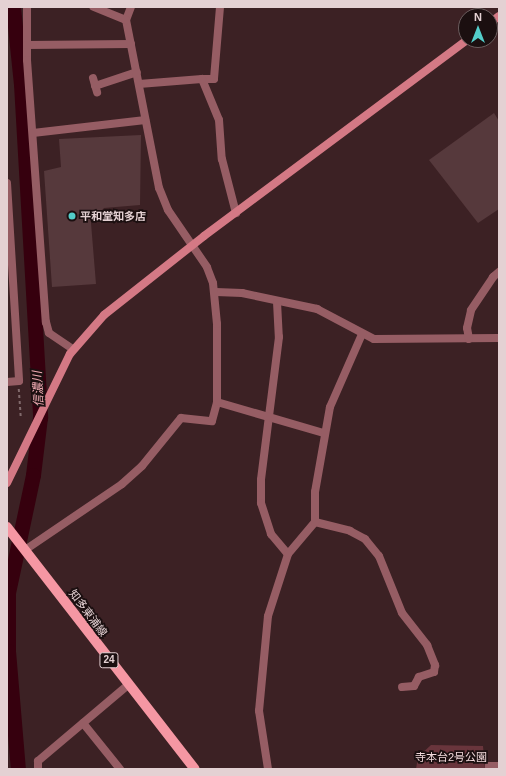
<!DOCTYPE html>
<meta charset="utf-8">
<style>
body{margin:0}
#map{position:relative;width:506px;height:776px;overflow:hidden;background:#3c2124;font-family:Arial,"Noto Sans JP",sans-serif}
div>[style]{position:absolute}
.green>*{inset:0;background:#69353c}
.river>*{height:15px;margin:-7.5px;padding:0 7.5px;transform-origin:7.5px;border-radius:7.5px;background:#36000e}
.building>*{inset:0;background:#56393c}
.path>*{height:1.5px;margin-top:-0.75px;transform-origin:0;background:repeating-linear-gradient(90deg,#816a6c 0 3px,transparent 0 6px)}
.street>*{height:8px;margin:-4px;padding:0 4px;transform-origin:4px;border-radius:4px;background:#965d64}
.secondary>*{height:8px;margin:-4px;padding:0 4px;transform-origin:4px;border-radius:4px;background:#d47985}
.primary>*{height:10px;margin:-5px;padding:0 5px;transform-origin:5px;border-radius:5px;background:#f597a3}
.dots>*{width:11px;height:11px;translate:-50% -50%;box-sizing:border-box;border:2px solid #1b0f10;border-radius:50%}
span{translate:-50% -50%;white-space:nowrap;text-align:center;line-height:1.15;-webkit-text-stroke:3.5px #1b0f10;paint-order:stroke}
.shield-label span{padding:1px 3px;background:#1b0f10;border:1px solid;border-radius:3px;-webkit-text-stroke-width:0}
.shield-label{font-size:10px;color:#e4d1d3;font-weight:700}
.poi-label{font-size:11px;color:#e4d1d3;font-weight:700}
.left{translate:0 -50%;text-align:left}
.street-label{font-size:11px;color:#e4d1d3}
.park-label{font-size:11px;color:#f1d8da}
.water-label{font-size:12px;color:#f3adb5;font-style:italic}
.frame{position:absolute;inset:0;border:8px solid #e4d1d3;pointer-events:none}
.north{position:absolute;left:458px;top:8px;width:40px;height:40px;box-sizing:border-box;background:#1b0f10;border:1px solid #6b5d5e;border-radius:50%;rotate:0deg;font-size:11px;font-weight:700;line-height:16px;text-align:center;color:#e4d1d3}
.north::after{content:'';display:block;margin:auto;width:14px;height:18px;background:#53cdc9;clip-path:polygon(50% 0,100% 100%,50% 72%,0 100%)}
</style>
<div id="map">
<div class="green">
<div style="clip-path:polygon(431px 745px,483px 746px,485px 769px,416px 769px,418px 757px)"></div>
</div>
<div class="river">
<div style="left:13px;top:7px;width:77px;rotate:84.1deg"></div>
<div style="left:21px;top:84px;width:334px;rotate:86.7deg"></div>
<div style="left:40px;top:417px;width:58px;rotate:96.9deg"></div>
<div style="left:33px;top:475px;width:121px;rotate:102deg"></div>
<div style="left:8px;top:593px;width:58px;rotate:90deg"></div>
<div style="left:8px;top:651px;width:118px;rotate:85.2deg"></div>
</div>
<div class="building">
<div style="clip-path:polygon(494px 113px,499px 121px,499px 209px,478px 223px,429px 160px)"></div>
<div style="clip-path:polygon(141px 135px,140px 205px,104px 208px,91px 223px,96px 284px,52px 287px,44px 171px,61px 167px,59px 139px)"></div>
</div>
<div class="path">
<div style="left:19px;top:389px;width:30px;rotate:86deg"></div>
</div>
<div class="street">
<div style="left:27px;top:7px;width:53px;rotate:90deg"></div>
<div style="left:27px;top:60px;width:263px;rotate:85.9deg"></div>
<div style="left:46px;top:322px;width:11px;rotate:75deg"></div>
<div style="left:49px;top:333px;width:29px;rotate:34deg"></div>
<div style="left:220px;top:7px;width:72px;rotate:94.8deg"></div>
<div style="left:214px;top:79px;width:12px;rotate:180deg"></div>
<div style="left:202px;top:79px;width:44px;rotate:67.5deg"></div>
<div style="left:219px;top:120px;width:39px;rotate:86deg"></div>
<div style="left:222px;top:159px;width:56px;rotate:75.5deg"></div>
<div style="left:126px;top:20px;width:14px;rotate:-69deg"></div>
<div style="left:27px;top:45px;width:104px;rotate:-0.6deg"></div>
<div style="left:93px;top:78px;width:15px;rotate:74deg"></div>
<div style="left:139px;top:84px;width:63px;rotate:-4.5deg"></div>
<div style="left:95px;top:86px;width:44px;rotate:-18.4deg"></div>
<div style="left:33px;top:133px;width:113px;rotate:-6.6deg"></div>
<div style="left:7px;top:183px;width:198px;rotate:86.5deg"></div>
<div style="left:19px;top:381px;width:12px;rotate:175deg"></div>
<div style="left:216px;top:292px;width:26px;rotate:2deg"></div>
<div style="left:242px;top:293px;width:77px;rotate:12deg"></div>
<div style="left:317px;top:309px;width:64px;rotate:27.8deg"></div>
<div style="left:374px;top:339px;width:125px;rotate:-0.5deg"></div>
<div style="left:277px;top:302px;width:35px;rotate:87deg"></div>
<div style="left:279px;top:337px;width:144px;rotate:97.2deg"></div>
<div style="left:261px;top:480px;width:23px;rotate:90deg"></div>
<div style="left:261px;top:503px;width:33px;rotate:72deg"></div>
<div style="left:271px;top:534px;width:26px;rotate:50deg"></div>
<div style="left:469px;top:339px;width:11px;rotate:-100deg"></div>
<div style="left:467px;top:328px;width:18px;rotate:-77deg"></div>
<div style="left:471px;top:310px;width:40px;rotate:-56deg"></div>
<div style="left:493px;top:277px;width:8px;rotate:-40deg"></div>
<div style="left:217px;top:402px;width:111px;rotate:16.2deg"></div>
<div style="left:315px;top:522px;width:36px;rotate:14deg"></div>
<div style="left:350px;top:531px;width:17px;rotate:28deg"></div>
<div style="left:365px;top:539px;width:22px;rotate:51deg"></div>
<div style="left:379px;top:556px;width:61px;rotate:68deg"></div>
<div style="left:402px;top:613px;width:41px;rotate:52deg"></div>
<div style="left:427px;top:645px;width:22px;rotate:68deg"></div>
<div style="left:435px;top:665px;width:7px;rotate:98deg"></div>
<div style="left:434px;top:672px;width:16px;rotate:162deg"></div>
<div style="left:419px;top:677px;width:10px;rotate:119deg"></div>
<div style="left:414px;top:686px;width:12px;rotate:175deg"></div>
<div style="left:25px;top:550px;width:117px;rotate:-34.2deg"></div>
<div style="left:122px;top:484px;width:27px;rotate:-42deg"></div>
<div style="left:142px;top:466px;width:62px;rotate:-50.9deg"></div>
<div style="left:181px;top:418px;width:31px;rotate:6deg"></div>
<div style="left:212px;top:421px;width:20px;rotate:-75deg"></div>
<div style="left:217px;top:402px;width:78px;rotate:-90deg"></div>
<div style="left:217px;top:324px;width:41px;rotate:-95.6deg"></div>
<div style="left:213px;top:283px;width:17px;rotate:-111deg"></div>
<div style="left:207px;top:267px;width:69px;rotate:-124.4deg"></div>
<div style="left:168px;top:210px;width:24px;rotate:-112deg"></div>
<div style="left:159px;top:188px;width:171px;rotate:-101.1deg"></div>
<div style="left:126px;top:20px;width:35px;rotate:-158deg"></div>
<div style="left:83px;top:723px;width:59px;rotate:51.2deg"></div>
<div style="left:38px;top:769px;width:8px;rotate:-90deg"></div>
<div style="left:38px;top:761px;width:118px;rotate:-40.2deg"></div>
<div style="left:268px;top:769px;width:59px;rotate:-98.8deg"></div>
<div style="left:259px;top:711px;width:95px;rotate:-84.6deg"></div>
<div style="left:268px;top:616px;width:65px;rotate:-72.1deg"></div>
<div style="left:288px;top:554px;width:42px;rotate:-49.8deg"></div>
<div style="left:315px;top:522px;width:30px;rotate:-90deg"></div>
<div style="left:315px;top:492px;width:86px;rotate:-80deg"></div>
<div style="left:330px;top:407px;width:80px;rotate:-66.3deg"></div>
<div style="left:489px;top:769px;width:3px;rotate:-90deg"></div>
<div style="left:489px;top:766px;width:10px"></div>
</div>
<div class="secondary">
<div style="left:490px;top:23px;width:11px;rotate:-38deg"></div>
<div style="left:7px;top:483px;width:144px;rotate:-64deg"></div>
<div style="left:70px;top:354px;width:52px;rotate:-48.9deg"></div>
<div style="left:104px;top:315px;width:127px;rotate:-38.3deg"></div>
<div style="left:204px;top:236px;width:328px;rotate:-36.7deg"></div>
</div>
<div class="primary">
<div style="left:7px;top:527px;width:306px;rotate:52.2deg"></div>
</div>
<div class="dots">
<div style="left:72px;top:216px;background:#53cdc9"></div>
</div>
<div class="shield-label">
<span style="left:109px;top:660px">24</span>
</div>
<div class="poi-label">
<span class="left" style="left:80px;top:216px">平和堂知多店</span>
</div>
<div class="street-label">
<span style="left:88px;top:613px;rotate:53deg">知多東浦線</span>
</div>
<div class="park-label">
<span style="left:451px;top:757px">寺本台2号公園</span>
</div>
<div class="water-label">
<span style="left:39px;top:389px;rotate:-93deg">信濃川</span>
</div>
<div class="frame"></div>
<div class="north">N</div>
</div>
